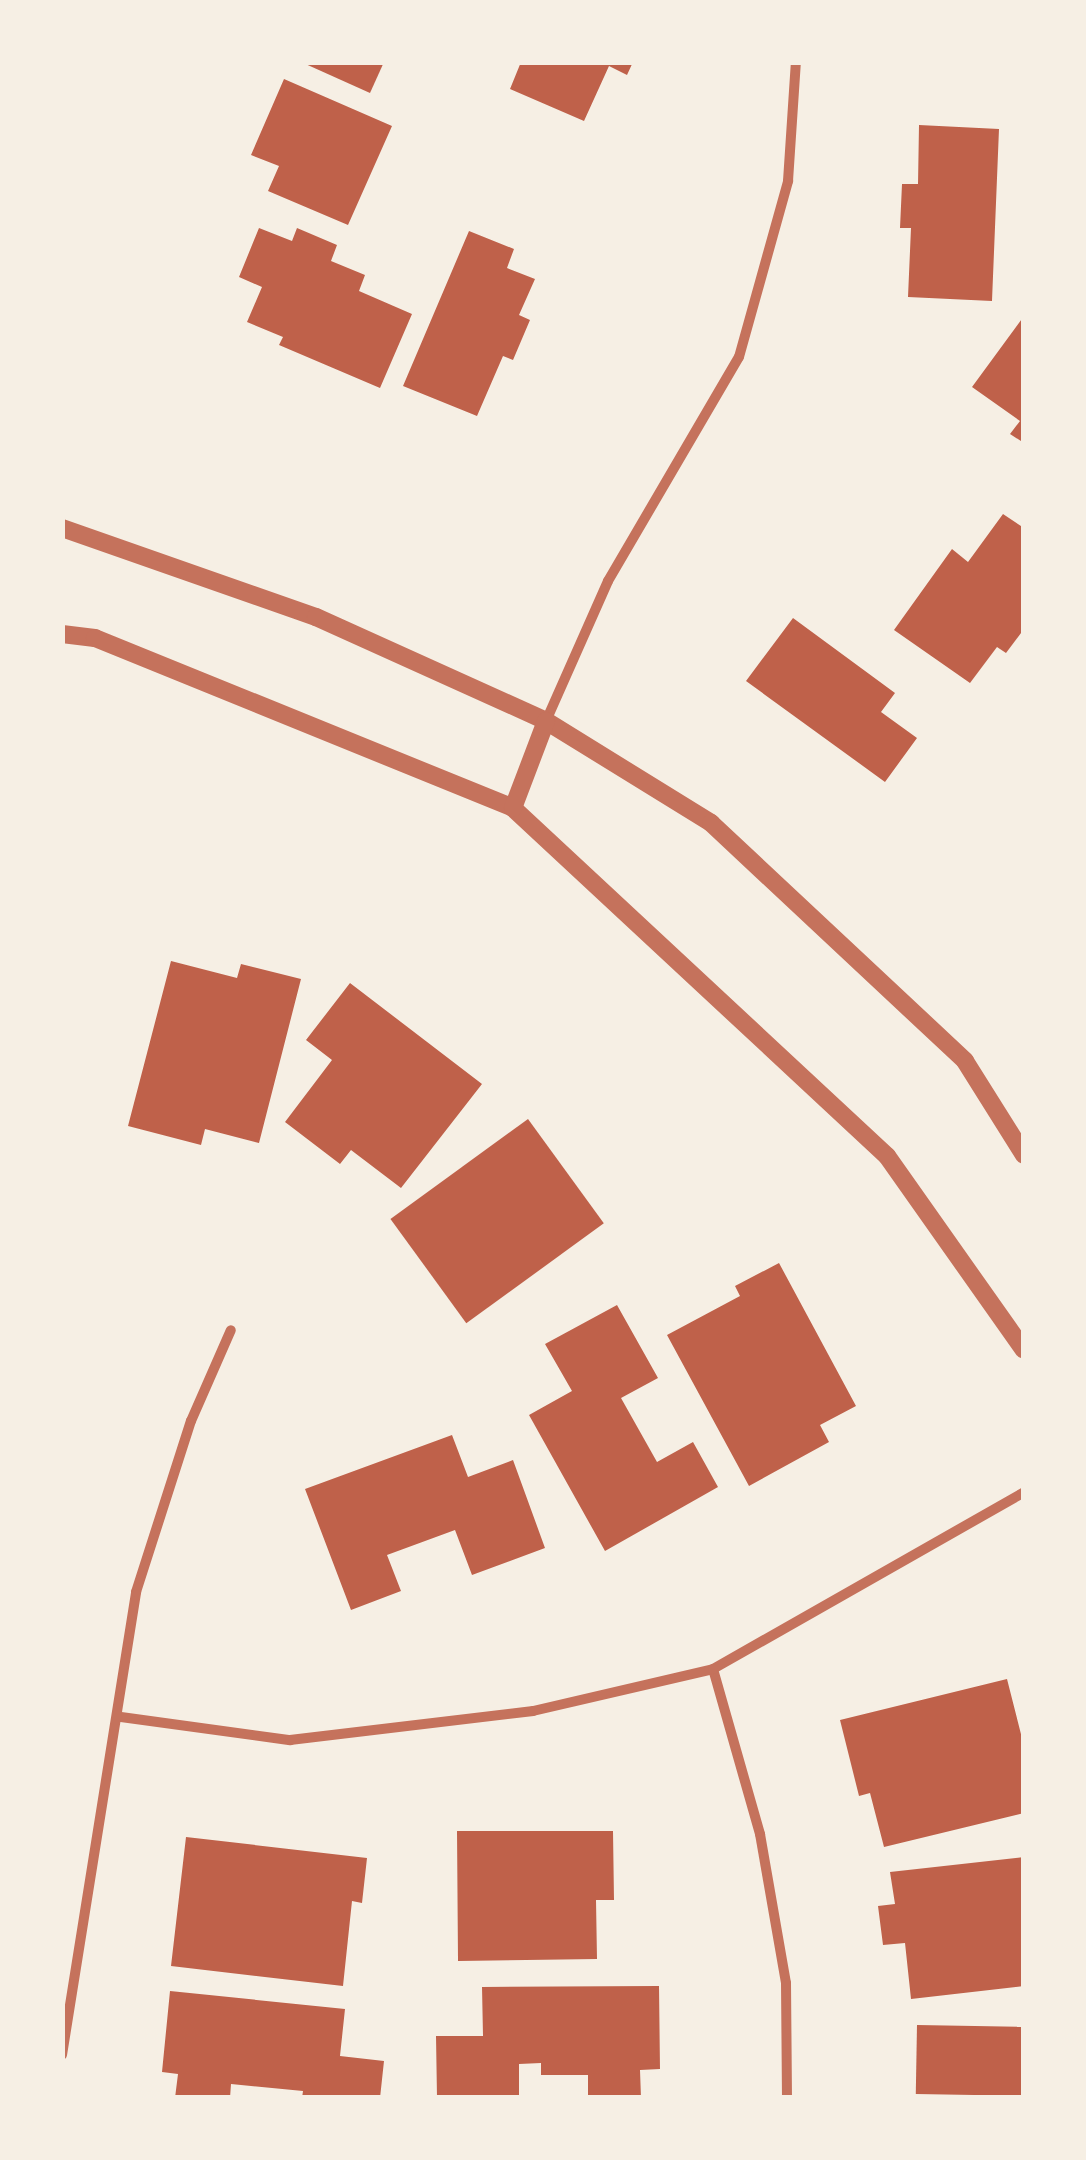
<!DOCTYPE html>
<style>
body{margin:0}
#map{position:relative;width:1086px;height:2160px;overflow:hidden;background:#f6efe4;font-family:"Asap Condensed",sans-serif}
div>[style]{position:absolute}
.building>*{inset:0;background:#bf614a;transform-origin:0 0}
.minor>*{height:10px;margin:-5px;padding:0 5px;transform-origin:5px;border-radius:5px;background:#c5725c}
.tertiary>*{height:18px;margin:-9px;padding:0 9px;transform-origin:9px;border-radius:9px;background:#c5725c}
span{translate:-50% -50%;white-space:nowrap;text-align:center;line-height:1.15;-webkit-text-stroke:9px #f6efe4;paint-order:stroke}
.frame{position:absolute;inset:0;border:65px solid #f6efe4;pointer-events:none}
</style>
<div id="map">
<div class="building">
<div style="clip-path:polygon(301px 62px,384px 62px,370px 93px)"></div>
<div style="clip-path:polygon(521px 62px,633px 62px,627px 75px,609px 66px,584px 121px,510px 89px)"></div>
<div style="clip-path:polygon(284px 79px,392px 126px,348px 225px,268px 191px,279px 166px,251px 155px)"></div>
<div style="clip-path:polygon(919px 125px,999px 129px,992px 301px,908px 297px,911px 228px,900px 228px,902px 184px,918px 184px)"></div>
<div style="clip-path:polygon(259px 228px,292px 241px,297px 228px,337px 245px,331px 261px,365px 275px,359px 291px,412px 314px,380px 388px,279px 345px,283px 337px,247px 322px,262px 287px,239px 277px)"></div>
<div style="clip-path:polygon(469px 231px,514px 249px,507px 268px,535px 279px,519px 315px,530px 320px,513px 360px,503px 356px,477px 416px,403px 386px)"></div>
<div style="clip-path:polygon(1024px 316px,1024px 443px,1010px 434px,1020px 421px,972px 387px)"></div>
<div style="clip-path:polygon(1003px 514px,1024px 528px,1024px 629px,1006px 653px,997px 647px,970px 683px,894px 630px,952px 549px,968px 562px)"></div>
<div style="clip-path:polygon(793px 618px,895px 693px,881px 712px,917px 738px,885px 782px,746px 681px)"></div>
<div style="clip-path:polygon(171px 961px,237px 978px,241px 964px,301px 979px,259px 1143px,205px 1129px,201px 1145px,128px 1126px)"></div>
<div style="clip-path:polygon(350px 983px,482px 1084px,401px 1188px,351px 1150px,340px 1164px,285px 1122px,332px 1060px,306px 1040px)"></div>
<div style="left:528px;top:1119px;width:129px;height:170px;rotate:54deg"></div>
<div style="clip-path:polygon(779px 1263px,856px 1406px,820px 1425px,829px 1442px,749px 1486px,667px 1335px,740px 1296px,735px 1286px)"></div>
<div style="clip-path:polygon(617px 1305px,658px 1378px,621px 1398px,657px 1462px,693px 1442px,718px 1487px,605px 1551px,529px 1415px,572px 1391px,545px 1344px)"></div>
<div style="clip-path:polygon(452px 1435px,468px 1477px,513px 1460px,545px 1548px,472px 1575px,455px 1530px,387px 1555px,401px 1591px,351px 1610px,305px 1489px)"></div>
<div style="clip-path:polygon(1007px 1679px,1024px 1746px,1024px 1813px,884px 1847px,870px 1793px,859px 1796px,840px 1720px)"></div>
<div style="clip-path:polygon(457px 1831px,613px 1831px,614px 1900px,596px 1900px,597px 1959px,458px 1961px)"></div>
<div style="clip-path:polygon(186px 1837px,367px 1858px,362px 1903px,352px 1901px,343px 1986px,171px 1966px)"></div>
<div style="clip-path:polygon(1024px 1857px,1024px 1986px,911px 1999px,905px 1943px,883px 1945px,878px 1906px,895px 1904px,890px 1872px)"></div>
<div style="clip-path:polygon(659px 1986px,660px 2069px,640px 2070px,641px 2098px,588px 2098px,588px 2075px,541px 2075px,541px 2063px,519px 2064px,519px 2098px,437px 2098px,436px 2036px,483px 2036px,482px 1987px)"></div>
<div style="clip-path:polygon(170px 1991px,345px 2009px,340px 2056px,384px 2061px,380px 2098px,302px 2098px,303px 2091px,231px 2084px,230px 2098px,175px 2098px,178px 2074px,162px 2072px)"></div>
<div style="left:917px;top:2025px;width:107px;height:69px;rotate:1deg"></div>
</div>
<div class="minor">
<div style="left:546px;top:721px;width:153px;rotate:-66.1deg"></div>
<div style="left:608px;top:581px;width:259px;rotate:-59.7deg"></div>
<div style="left:739px;top:357px;width:183px;rotate:-74.4deg"></div>
<div style="left:788px;top:181px;width:119px;rotate:-86.2deg"></div>
<div style="left:713px;top:1669px;width:172px;rotate:74.1deg"></div>
<div style="left:760px;top:1834px;width:151px;rotate:80.1deg"></div>
<div style="left:786px;top:1983px;width:115px;rotate:89.5deg"></div>
<div style="left:121px;top:1717px;width:171px;rotate:7.8deg"></div>
<div style="left:290px;top:1740px;width:245px;rotate:-6.8deg"></div>
<div style="left:533px;top:1711px;width:185px;rotate:-13.1deg"></div>
<div style="left:713px;top:1669px;width:358px;rotate:-29.6deg"></div>
<div style="left:62px;top:2055px;width:469px;rotate:-80.9deg"></div>
<div style="left:136px;top:1592px;width:180px;rotate:-72.2deg"></div>
<div style="left:191px;top:1421px;width:99px;rotate:-66.3deg"></div>
</div>
<div class="tertiary">
<div style="left:62px;top:528px;width:269px;rotate:19.3deg"></div>
<div style="left:316px;top:617px;width:252px;rotate:24.3deg"></div>
<div style="left:546px;top:721px;width:194px;rotate:31.7deg"></div>
<div style="left:711px;top:823px;width:348px;rotate:43.1deg"></div>
<div style="left:965px;top:1061px;width:111px;rotate:57.9deg"></div>
<div style="left:62px;top:634px;width:33px;rotate:7deg"></div>
<div style="left:95px;top:638px;width:451px;rotate:22.1deg"></div>
<div style="left:513px;top:808px;width:511px;rotate:42.94deg"></div>
<div style="left:887px;top:1156px;width:237px;rotate:54.8deg"></div>
<div style="left:513px;top:808px;width:93px;rotate:-69.2deg"></div>
</div>
<div class="frame"></div>
</div>
